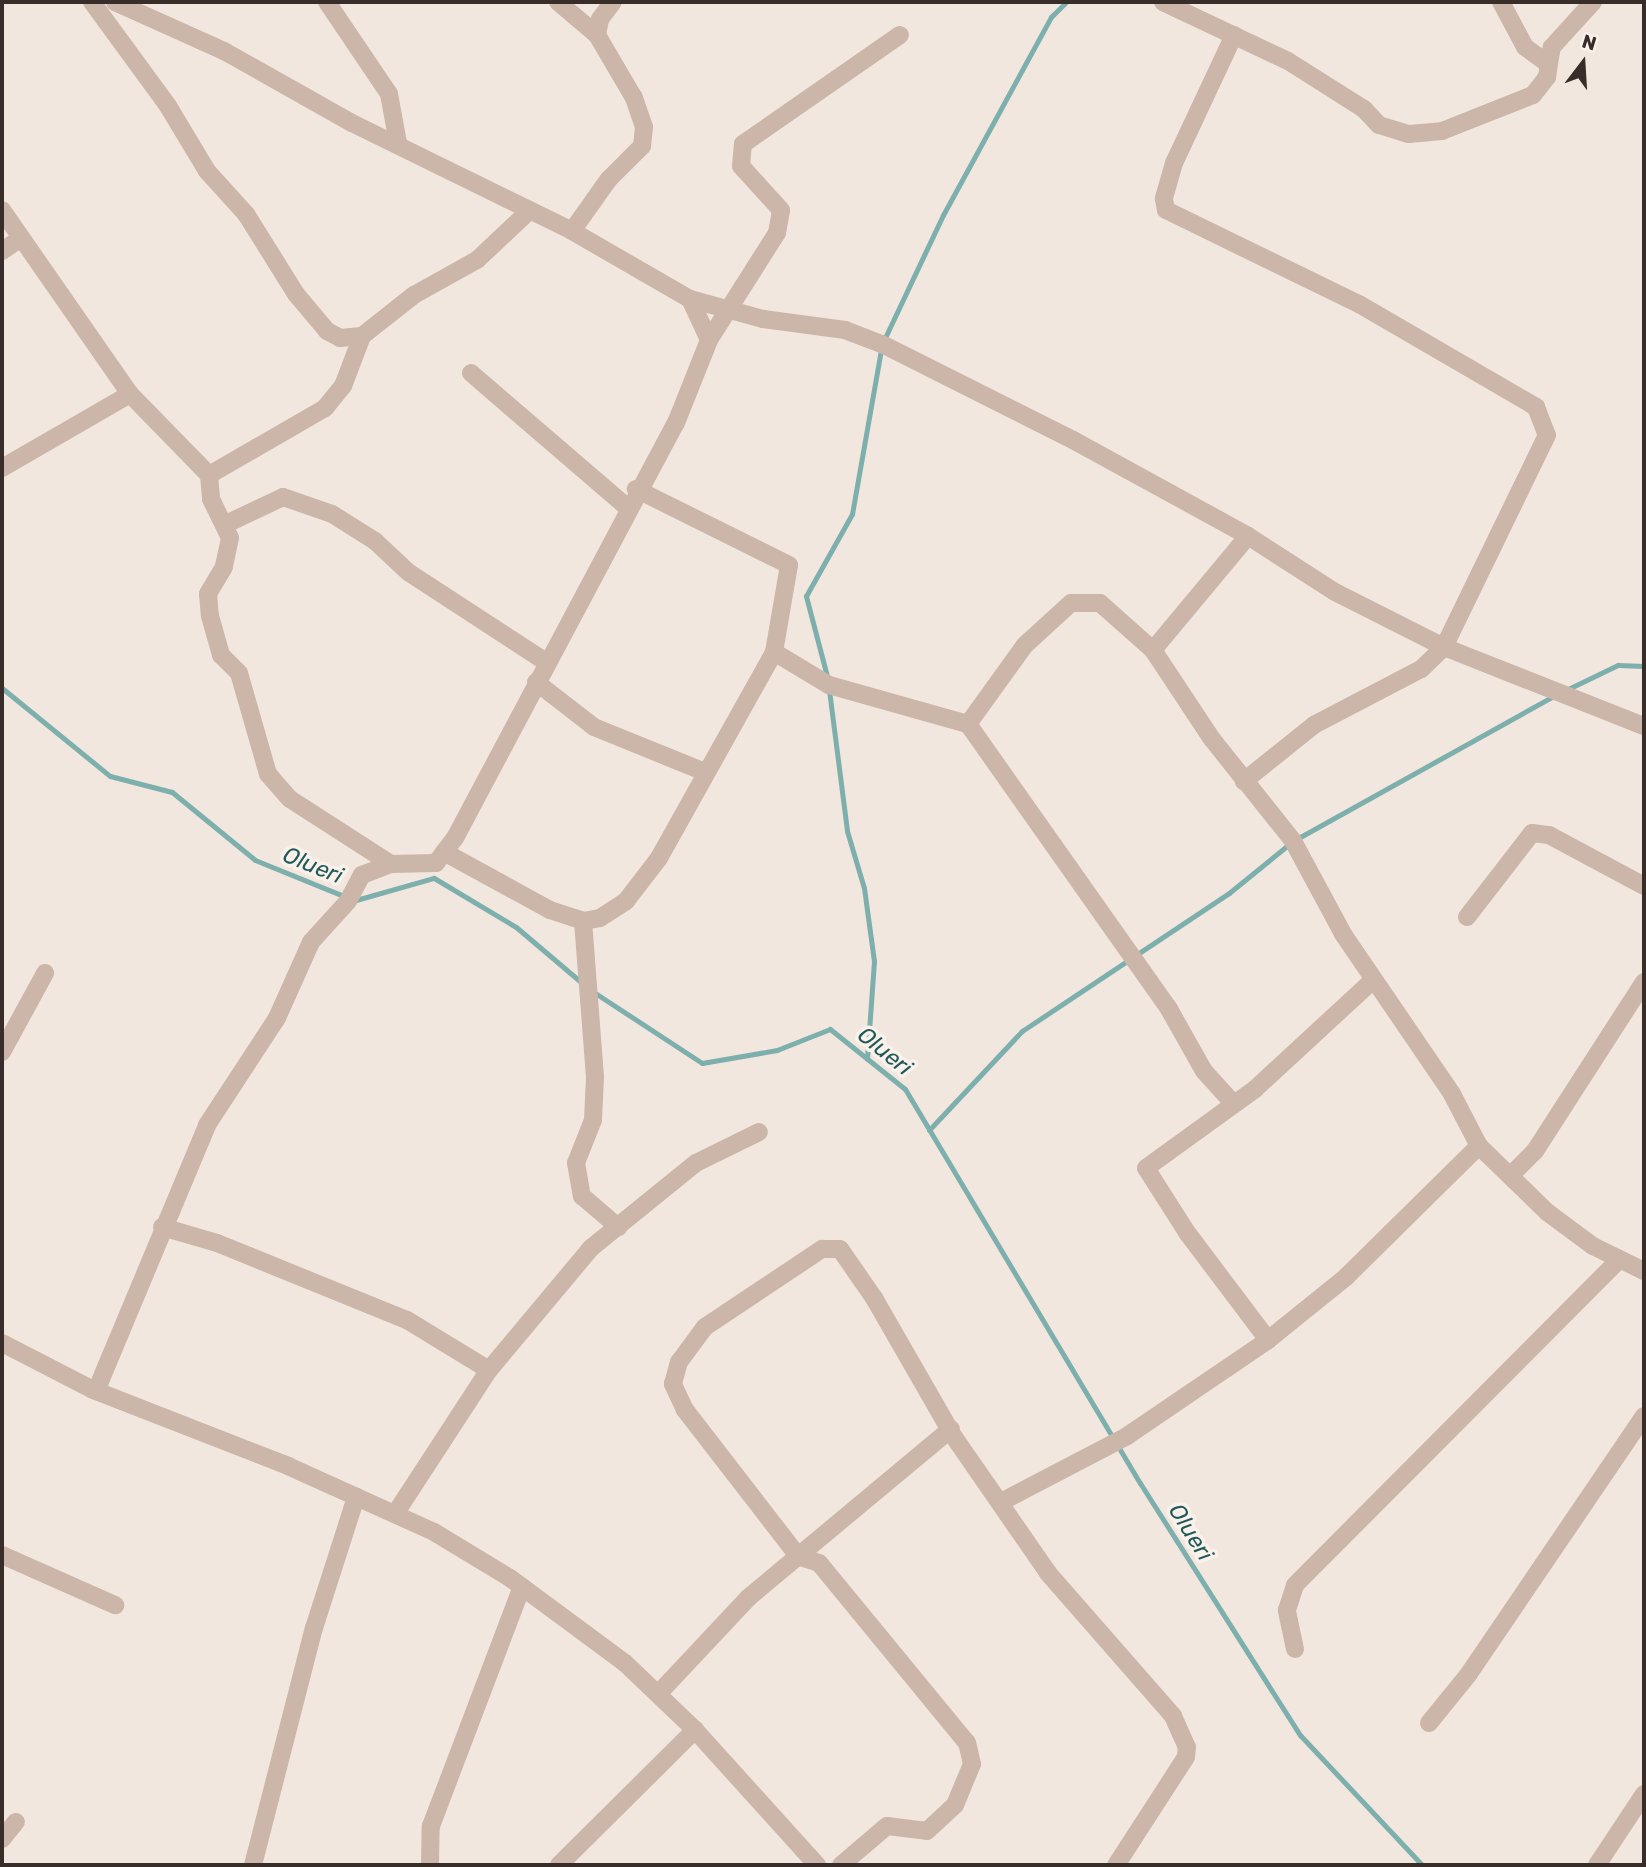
<!DOCTYPE html>
<style>
body{margin:0}
#map{position:relative;width:1646px;height:1867px;overflow:hidden;background:#f2e7de;font-family:Rubik,sans-serif}
div>[style]{position:absolute}
.stream>*{height:5px;margin:-2.5px;padding:0 2.5px;transform-origin:2.5px;border-radius:2.5px;background:#7dafad}
.street>*{height:18px;margin:-9px;padding:0 9px;transform-origin:9px;border-radius:9px;background:#cbb6a9}
span{translate:-50% -50%;white-space:nowrap;text-align:center;line-height:1.15;-webkit-text-stroke:7px #faf1ea;paint-order:stroke}
.water-label{font-size:23px;color:#1f5959;font-style:italic}
.frame{position:absolute;inset:0;border:4px solid #382d29;pointer-events:none}
.north{position:absolute;left:1548px;top:28px;width:70px;height:70px;-webkit-text-stroke:5px #faf1ea;paint-order:stroke;rotate:17deg;font-size:19px;font-weight:700;line-height:28px;text-align:center;color:#382d29}
.north::after{content:'';display:block;margin:auto;width:24px;height:32px;background:#382d29;clip-path:polygon(50% 0,100% 100%,50% 72%,0 100%)}
</style>
<div id="map">
<div class="stream">
<div style="left:828px;top:680px;width:87px;rotate:-104.7deg"></div>
<div style="left:806px;top:596px;width:94px;rotate:-60.7deg"></div>
<div style="left:852px;top:514px;width:173px;rotate:-80deg"></div>
<div style="left:882px;top:344px;width:143px;rotate:-64.7deg"></div>
<div style="left:943px;top:215px;width:226px;rotate:-61.4deg"></div>
<div style="left:1051px;top:17px;width:21px;rotate:-45deg"></div>
<div style="left:2px;top:688px;width:139px;rotate:39.2deg"></div>
<div style="left:110px;top:776px;width:64px;rotate:14.5deg"></div>
<div style="left:172px;top:792px;width:107px;rotate:39.3deg"></div>
<div style="left:255px;top:860px;width:98px;rotate:22.1deg"></div>
<div style="left:829px;top:690px;width:142px;rotate:82.7deg"></div>
<div style="left:847px;top:831px;width:59px;rotate:73.4deg"></div>
<div style="left:864px;top:888px;width:74px;rotate:82.2deg"></div>
<div style="left:874px;top:961px;width:98px;rotate:94.1deg"></div>
<div style="left:1566px;top:690px;width:58px;rotate:-25.7deg"></div>
<div style="left:1618px;top:665px;width:26px;rotate:2deg"></div>
<div style="left:356px;top:900px;width:81px;rotate:-15.8deg"></div>
<div style="left:434px;top:878px;width:96px;rotate:30.9deg"></div>
<div style="left:516px;top:927px;width:87px;rotate:40.3deg"></div>
<div style="left:592px;top:991px;width:131px;rotate:33.2deg"></div>
<div style="left:702px;top:1063px;width:76px;rotate:-9.8deg"></div>
<div style="left:777px;top:1050px;width:57px;rotate:-21.6deg"></div>
<div style="left:830px;top:1029px;width:96px;rotate:38.7deg"></div>
<div style="left:905px;top:1089px;width:459px;rotate:59.2deg"></div>
<div style="left:1140px;top:1483px;width:299px;rotate:57.6deg"></div>
<div style="left:1300px;top:1735px;width:178px;rotate:46.8deg"></div>
<div style="left:929px;top:1130px;width:136px;rotate:-46.8deg"></div>
<div style="left:1022px;top:1031px;width:249px;rotate:-33.7deg"></div>
<div style="left:1229px;top:893px;width:82px;rotate:-39.1deg"></div>
<div style="left:1293px;top:841px;width:299px;rotate:-29.1deg"></div>
</div>
<div class="street">
<div style="left:92px;top:2px;width:129px;rotate:53.8deg"></div>
<div style="left:168px;top:106px;width:76px;rotate:59deg"></div>
<div style="left:207px;top:171px;width:58px;rotate:47.8deg"></div>
<div style="left:246px;top:214px;width:94px;rotate:58deg"></div>
<div style="left:296px;top:294px;width:48px;rotate:50deg"></div>
<div style="left:327px;top:331px;width:15px;rotate:28deg"></div>
<div style="left:340px;top:338px;width:22px;rotate:-5deg"></div>
<div style="left:362px;top:336px;width:66px;rotate:-38.3deg"></div>
<div style="left:414px;top:295px;width:72px;rotate:-29.1deg"></div>
<div style="left:477px;top:260px;width:70px;rotate:-43.3deg"></div>
<div style="left:115px;top:2px;width:120px;rotate:24.2deg"></div>
<div style="left:224px;top:51px;width:147px;rotate:29.4deg"></div>
<div style="left:352px;top:123px;width:245px;rotate:26.1deg"></div>
<div style="left:572px;top:231px;width:136px;rotate:30deg"></div>
<div style="left:690px;top:299px;width:76px;rotate:15.3deg"></div>
<div style="left:763px;top:319px;width:83px;rotate:7.6deg"></div>
<div style="left:845px;top:330px;width:40px;rotate:21deg"></div>
<div style="left:882px;top:344px;width:214px;rotate:26.7deg"></div>
<div style="left:1073px;top:440px;width:200px;rotate:28.7deg"></div>
<div style="left:1248px;top:536px;width:103px;rotate:32.8deg"></div>
<div style="left:1335px;top:592px;width:122px;rotate:26.8deg"></div>
<div style="left:1444px;top:647px;width:215px;rotate:21.6deg"></div>
<div style="left:327px;top:2px;width:111px;rotate:56deg"></div>
<div style="left:389px;top:94px;width:50px;rotate:79.6deg"></div>
<div style="left:558px;top:2px;width:51px;rotate:40.2deg"></div>
<div style="left:1163px;top:2px;width:138px;rotate:25.3deg"></div>
<div style="left:1288px;top:61px;width:90px;rotate:32.3deg"></div>
<div style="left:1364px;top:109px;width:22px;rotate:47deg"></div>
<div style="left:1379px;top:125px;width:31px;rotate:17deg"></div>
<div style="left:1409px;top:134px;width:33px;rotate:-5deg"></div>
<div style="left:1442px;top:131px;width:98px;rotate:-21.6deg"></div>
<div style="left:1533px;top:95px;width:23px;rotate:-52deg"></div>
<div style="left:1547px;top:77px;width:30px;rotate:-81deg"></div>
<div style="left:1552px;top:47px;width:61px;rotate:-47.7deg"></div>
<div style="left:1501px;top:2px;width:51px;rotate:61.9deg"></div>
<div style="left:1525px;top:47px;width:27px;rotate:36deg"></div>
<div style="left:1234px;top:35px;width:141px;rotate:115.1deg"></div>
<div style="left:1174px;top:163px;width:37px;rotate:106deg"></div>
<div style="left:1164px;top:199px;width:11px;rotate:80deg"></div>
<div style="left:1166px;top:210px;width:215px;rotate:26deg"></div>
<div style="left:1359px;top:304px;width:205px;rotate:30.2deg"></div>
<div style="left:1536px;top:407px;width:30px;rotate:69deg"></div>
<div style="left:1547px;top:435px;width:236px;rotate:115.9deg"></div>
<div style="left:1444px;top:647px;width:32px;rotate:136deg"></div>
<div style="left:1421px;top:669px;width:121px;rotate:152.4deg"></div>
<div style="left:1314px;top:725px;width:90px;rotate:141.3deg"></div>
<div style="left:2px;top:210px;width:224px;rotate:55.2deg"></div>
<div style="left:130px;top:394px;width:113px;rotate:45.7deg"></div>
<div style="left:572px;top:231px;width:64px;rotate:-54.6deg"></div>
<div style="left:609px;top:179px;width:47px;rotate:-45deg"></div>
<div style="left:642px;top:146px;width:19px;rotate:-84deg"></div>
<div style="left:644px;top:127px;width:31px;rotate:-109deg"></div>
<div style="left:634px;top:98px;width:73px;rotate:-120.4deg"></div>
<div style="left:597px;top:35px;width:16px;rotate:-79deg"></div>
<div style="left:600px;top:19px;width:21px;rotate:-53deg"></div>
<div style="left:2px;top:251px;width:23px;rotate:-34deg"></div>
<div style="left:690px;top:299px;width:45px;rotate:65.1deg"></div>
<div style="left:471px;top:373px;width:206px;rotate:40.7deg"></div>
<div style="left:2px;top:468px;width:148px;rotate:-30deg"></div>
<div style="left:209px;top:475px;width:24px;rotate:85deg"></div>
<div style="left:211px;top:499px;width:43px;rotate:64deg"></div>
<div style="left:230px;top:538px;width:30px;rotate:102deg"></div>
<div style="left:224px;top:567px;width:31px;rotate:121deg"></div>
<div style="left:208px;top:594px;width:22px;rotate:85deg"></div>
<div style="left:210px;top:616px;width:41px;rotate:74.2deg"></div>
<div style="left:221px;top:655px;width:25px;rotate:45deg"></div>
<div style="left:239px;top:673px;width:105px;rotate:74deg"></div>
<div style="left:268px;top:774px;width:33px;rotate:49deg"></div>
<div style="left:290px;top:799px;width:120px;rotate:32.8deg"></div>
<div style="left:209px;top:475px;width:134px;rotate:-30deg"></div>
<div style="left:325px;top:408px;width:28px;rotate:-51deg"></div>
<div style="left:343px;top:386px;width:53px;rotate:-69.2deg"></div>
<div style="left:226px;top:524px;width:63px;rotate:-25.3deg"></div>
<div style="left:283px;top:497px;width:52px;rotate:19.1deg"></div>
<div style="left:332px;top:514px;width:51px;rotate:32.1deg"></div>
<div style="left:375px;top:541px;width:45px;rotate:43.2deg"></div>
<div style="left:408px;top:572px;width:165px;rotate:33.1deg"></div>
<div style="left:1153px;top:650px;width:148px;rotate:-50.2deg"></div>
<div style="left:774px;top:652px;width:64px;rotate:31deg"></div>
<div style="left:829px;top:685px;width:144px;rotate:15.7deg"></div>
<div style="left:968px;top:724px;width:349px;rotate:54.8deg"></div>
<div style="left:1169px;top:1009px;width:71px;rotate:60.6deg"></div>
<div style="left:1204px;top:1071px;width:42px;rotate:47.9deg"></div>
<div style="left:536px;top:682px;width:73px;rotate:37.8deg"></div>
<div style="left:594px;top:727px;width:120px;rotate:22.1deg"></div>
<div style="left:968px;top:724px;width:97px;rotate:-54.2deg"></div>
<div style="left:1025px;top:645px;width:62px;rotate:-42.4deg"></div>
<div style="left:1071px;top:603px;width:29px"></div>
<div style="left:1100px;top:603px;width:71px;rotate:41.6deg"></div>
<div style="left:1153px;top:650px;width:107px;rotate:56.5deg"></div>
<div style="left:1212px;top:739px;width:130px;rotate:51.5deg"></div>
<div style="left:1293px;top:841px;width:106px;rotate:61.7deg"></div>
<div style="left:1343px;top:934px;width:194px;rotate:55.7deg"></div>
<div style="left:1452px;top:1094px;width:59px;rotate:62.6deg"></div>
<div style="left:1479px;top:1146px;width:95px;rotate:44.1deg"></div>
<div style="left:1547px;top:1212px;width:57px;rotate:36.5deg"></div>
<div style="left:1593px;top:1246px;width:57px;rotate:26.1deg"></div>
<div style="left:444px;top:852px;width:121px;rotate:28.7deg"></div>
<div style="left:550px;top:910px;width:35px;rotate:18deg"></div>
<div style="left:583px;top:921px;width:17px;rotate:-10deg"></div>
<div style="left:600px;top:918px;width:31px;rotate:-33deg"></div>
<div style="left:626px;top:901px;width:54px;rotate:-52.5deg"></div>
<div style="left:659px;top:858px;width:236px;rotate:-60.8deg"></div>
<div style="left:774px;top:652px;width:88px;rotate:-80.2deg"></div>
<div style="left:789px;top:565px;width:171px;rotate:-153.6deg"></div>
<div style="left:1467px;top:917px;width:106px;rotate:-52.3deg"></div>
<div style="left:1532px;top:833px;width:17px;rotate:7deg"></div>
<div style="left:1549px;top:835px;width:108px;rotate:28.2deg"></div>
<div style="left:583px;top:921px;width:156px;rotate:85.6deg"></div>
<div style="left:595px;top:1077px;width:43px;rotate:92.7deg"></div>
<div style="left:593px;top:1120px;width:46px;rotate:111.6deg"></div>
<div style="left:576px;top:1163px;width:34px;rotate:80deg"></div>
<div style="left:582px;top:1196px;width:48px;rotate:40.7deg"></div>
<div style="left:2px;top:1052px;width:90px;rotate:-61.4deg"></div>
<div style="left:1511px;top:1175px;width:34px;rotate:-45deg"></div>
<div style="left:1535px;top:1151px;width:201px;rotate:-57.2deg"></div>
<div style="left:162px;top:1227px;width:57px;rotate:16.2deg"></div>
<div style="left:217px;top:1243px;width:205px;rotate:22.1deg"></div>
<div style="left:407px;top:1320px;width:96px;rotate:31.4deg"></div>
<div style="left:1268px;top:1340px;width:133px;rotate:-127deg"></div>
<div style="left:1188px;top:1234px;width:78px;rotate:-122.5deg"></div>
<div style="left:1146px;top:1168px;width:135px;rotate:-35.9deg"></div>
<div style="left:1255px;top:1089px;width:161px;rotate:-42.7deg"></div>
<div style="left:2px;top:1343px;width:100px;rotate:27.3deg"></div>
<div style="left:91px;top:1389px;width:212px;rotate:21.3deg"></div>
<div style="left:288px;top:1466px;width:160px;rotate:24.3deg"></div>
<div style="left:434px;top:1532px;width:89px;rotate:31.2deg"></div>
<div style="left:510px;top:1578px;width:143px;rotate:36.5deg"></div>
<div style="left:625px;top:1663px;width:97px;rotate:43.7deg"></div>
<div style="left:695px;top:1730px;width:182px;rotate:47.9deg"></div>
<div style="left:96px;top:1391px;width:288px;rotate:-67.3deg"></div>
<div style="left:207px;top:1125px;width:128px;rotate:-56.8deg"></div>
<div style="left:277px;top:1018px;width:83px;rotate:-65.9deg"></div>
<div style="left:311px;top:942px;width:55px;rotate:-47.9deg"></div>
<div style="left:348px;top:901px;width:30px;rotate:-62deg"></div>
<div style="left:362px;top:875px;width:31px;rotate:-21deg"></div>
<div style="left:391px;top:864px;width:45px;rotate:-1.3deg"></div>
<div style="left:436px;top:863px;width:31px;rotate:-53deg"></div>
<div style="left:455px;top:838px;width:470px;rotate:-62deg"></div>
<div style="left:676px;top:423px;width:89px;rotate:-68.3deg"></div>
<div style="left:709px;top:340px;width:127px;rotate:-57.6deg"></div>
<div style="left:777px;top:233px;width:23px;rotate:-80deg"></div>
<div style="left:781px;top:210px;width:59px;rotate:-132.3deg"></div>
<div style="left:741px;top:166px;width:22px;rotate:-85deg"></div>
<div style="left:743px;top:144px;width:191px;rotate:-34.8deg"></div>
<div style="left:1001px;top:1502px;width:142px;rotate:-27.6deg"></div>
<div style="left:1127px;top:1436px;width:171px;rotate:-34.2deg"></div>
<div style="left:1268px;top:1340px;width:100px;rotate:-38.9deg"></div>
<div style="left:1346px;top:1277px;width:187px;rotate:-44.6deg"></div>
<div style="left:395px;top:1514px;width:172px;rotate:-56.9deg"></div>
<div style="left:489px;top:1370px;width:159px;rotate:-50.1deg"></div>
<div style="left:591px;top:1248px;width:135px;rotate:-39deg"></div>
<div style="left:696px;top:1163px;width:70px;rotate:-26.2deg"></div>
<div style="left:2px;top:1555px;width:124px;rotate:23.9deg"></div>
<div style="left:1295px;top:1649px;width:40px;rotate:-102deg"></div>
<div style="left:1287px;top:1610px;width:26px;rotate:-72deg"></div>
<div style="left:1295px;top:1585px;width:460px;rotate:-45.1deg"></div>
<div style="left:658px;top:1694px;width:132px;rotate:-46.8deg"></div>
<div style="left:748px;top:1598px;width:264px;rotate:-39.8deg"></div>
<div style="left:1429px;top:1723px;width:62px;rotate:-50.9deg"></div>
<div style="left:1468px;top:1675px;width:313px;rotate:-55.8deg"></div>
<div style="left:2px;top:1839px;width:22px;rotate:-51deg"></div>
<div style="left:253px;top:1865px;width:245px;rotate:-75.6deg"></div>
<div style="left:314px;top:1628px;width:138px;rotate:-72.2deg"></div>
<div style="left:430px;top:1865px;width:39px;rotate:-89deg"></div>
<div style="left:431px;top:1826px;width:256px;rotate:-69.2deg"></div>
<div style="left:559px;top:1865px;width:192px;rotate:-44.8deg"></div>
<div style="left:841px;top:1865px;width:60px;rotate:-40.3deg"></div>
<div style="left:887px;top:1826px;width:40px;rotate:7.1deg"></div>
<div style="left:927px;top:1831px;width:38px;rotate:-43deg"></div>
<div style="left:955px;top:1805px;width:44px;rotate:-67.5deg"></div>
<div style="left:972px;top:1764px;width:22px;rotate:-103deg"></div>
<div style="left:967px;top:1743px;width:233px;rotate:-129.4deg"></div>
<div style="left:819px;top:1563px;width:22px;rotate:-162deg"></div>
<div style="left:798px;top:1556px;width:185px;rotate:-127.7deg"></div>
<div style="left:685px;top:1410px;width:29px;rotate:-115deg"></div>
<div style="left:673px;top:1384px;width:23px;rotate:-75deg"></div>
<div style="left:679px;top:1362px;width:44px;rotate:-53.4deg"></div>
<div style="left:705px;top:1327px;width:141px;rotate:-33.7deg"></div>
<div style="left:822px;top:1249px;width:18px"></div>
<div style="left:840px;top:1249px;width:60px;rotate:55.2deg"></div>
<div style="left:874px;top:1298px;width:160px;rotate:60.1deg"></div>
<div style="left:954px;top:1437px;width:165px;rotate:55.3deg"></div>
<div style="left:1048px;top:1573px;width:190px;rotate:48.8deg"></div>
<div style="left:1173px;top:1716px;width:34px;rotate:66deg"></div>
<div style="left:1187px;top:1747px;width:10px;rotate:96deg"></div>
<div style="left:1186px;top:1757px;width:129px;rotate:122.9deg"></div>
<div style="left:1597px;top:1865px;width:85px;rotate:-56.5deg"></div>
</div>
<div class="water-label">
<span style="left:313px;top:865px;rotate:22deg">Olueri</span>
<span style="left:885px;top:1051px;rotate:39deg">Olueri</span>
<span style="left:1191px;top:1532px;rotate:58deg">Olueri</span>
</div>
<div class="frame"></div>
<div class="north">N</div>
</div>
